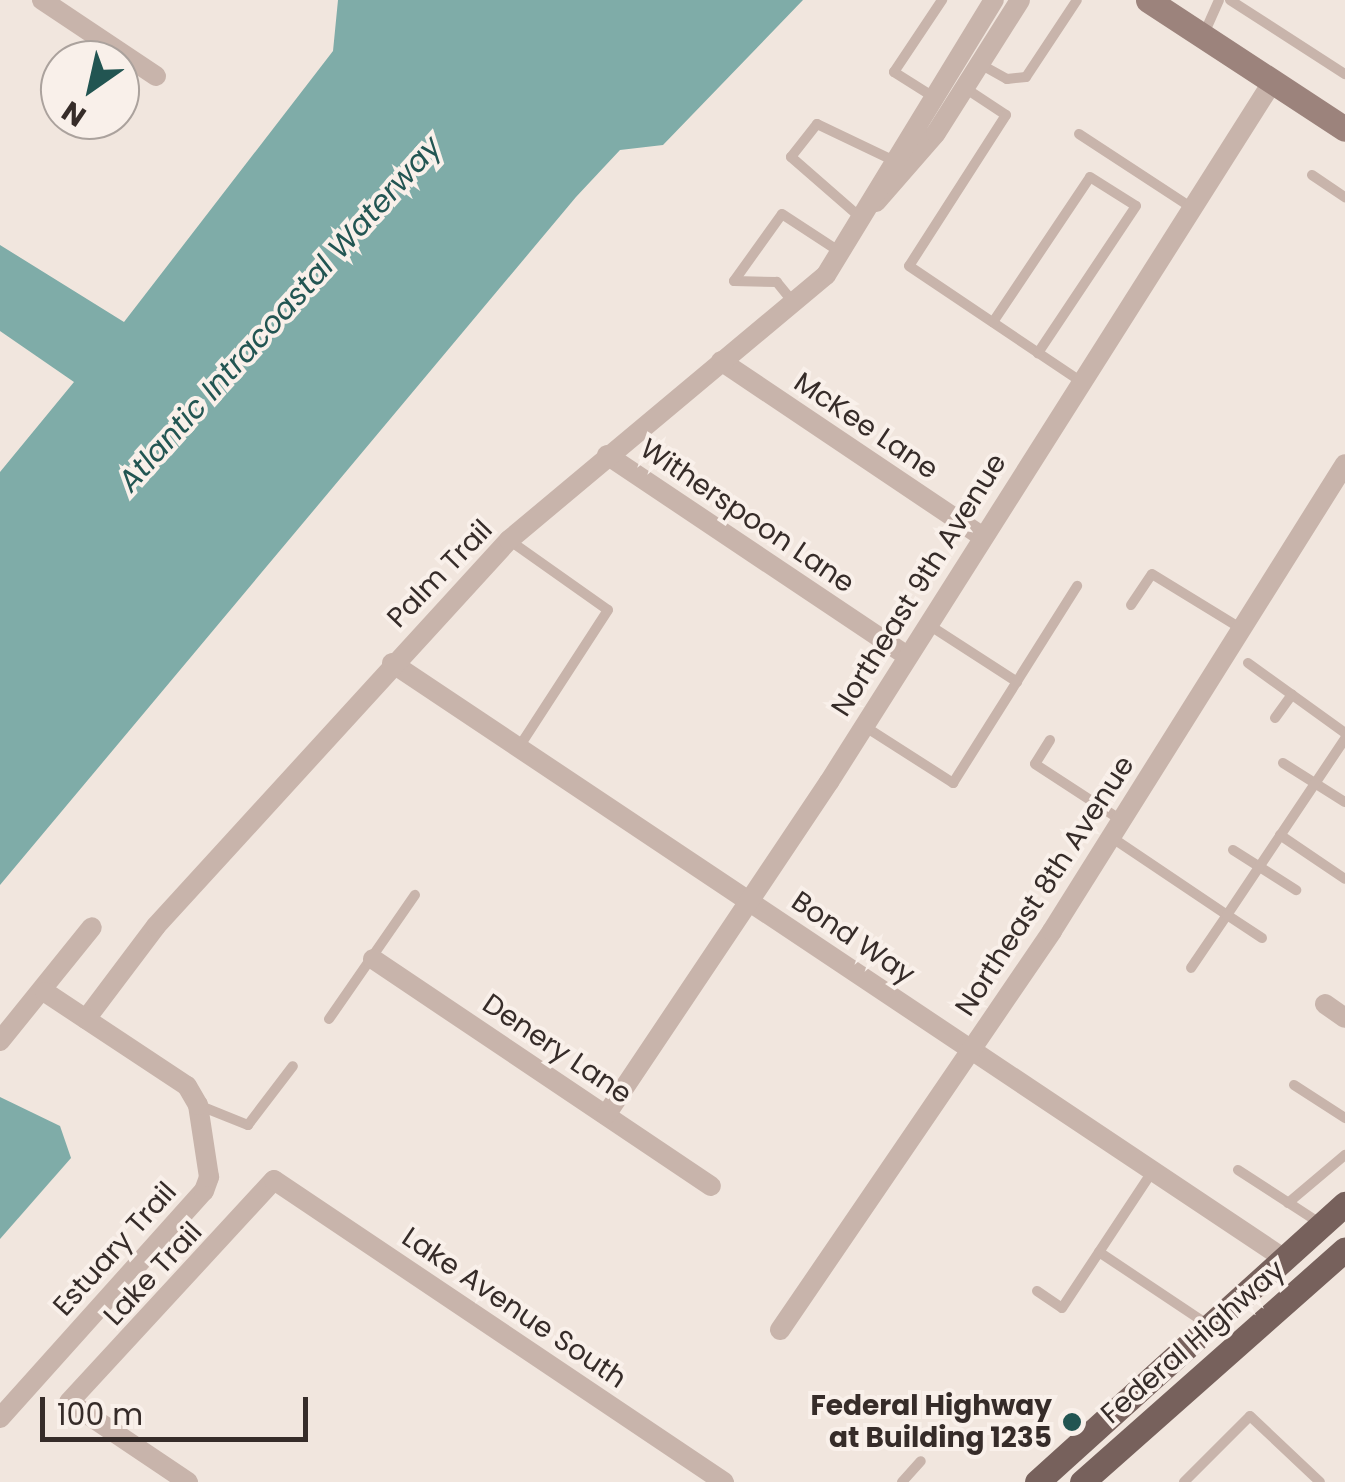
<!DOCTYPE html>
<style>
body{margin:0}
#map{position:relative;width:1345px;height:1482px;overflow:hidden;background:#f1e6de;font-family:Poppins,sans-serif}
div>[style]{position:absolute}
.water>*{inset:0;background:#7faca8}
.lane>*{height:10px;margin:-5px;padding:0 5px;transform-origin:5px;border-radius:5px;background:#c8b4ab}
.street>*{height:20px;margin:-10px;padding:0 10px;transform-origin:10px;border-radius:10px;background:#c8b4ab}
.secondary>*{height:25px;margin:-12.5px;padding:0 12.5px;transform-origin:12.5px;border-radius:12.5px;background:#9c837c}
.primary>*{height:25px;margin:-12.5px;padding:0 12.5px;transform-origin:12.5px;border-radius:12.5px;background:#77615c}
.dots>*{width:28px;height:28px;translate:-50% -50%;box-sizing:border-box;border:5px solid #f9f0ea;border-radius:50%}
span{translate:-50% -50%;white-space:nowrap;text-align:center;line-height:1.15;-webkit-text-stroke:8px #f9f0ea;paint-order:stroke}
.street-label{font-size:28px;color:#362c29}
.poi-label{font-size:28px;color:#362c29;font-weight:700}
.right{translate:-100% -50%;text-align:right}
.water-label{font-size:30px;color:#225552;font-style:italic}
.north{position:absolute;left:40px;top:40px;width:100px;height:100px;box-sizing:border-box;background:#f9f0ea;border:2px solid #aba29d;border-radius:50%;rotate:214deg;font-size:28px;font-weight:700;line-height:40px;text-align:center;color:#362c29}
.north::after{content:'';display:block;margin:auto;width:35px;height:45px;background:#225552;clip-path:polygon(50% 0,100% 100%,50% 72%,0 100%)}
.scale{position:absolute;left:40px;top:1397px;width:268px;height:45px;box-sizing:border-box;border:5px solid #362c29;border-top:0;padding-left:12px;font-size:30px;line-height:35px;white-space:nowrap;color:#362c29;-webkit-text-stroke:8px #f9f0ea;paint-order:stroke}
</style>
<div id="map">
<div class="water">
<div style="clip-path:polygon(338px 0,803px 0,663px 145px,620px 150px,576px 197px,0 885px,0 472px,74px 382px,0 331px,0 245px,124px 322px,333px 51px)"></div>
<div style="clip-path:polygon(0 1097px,60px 1126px,71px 1158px,0 1239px)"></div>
</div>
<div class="lane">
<div style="left:1230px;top:0;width:137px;rotate:32.8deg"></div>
<div style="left:1203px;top:36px;width:39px;rotate:-66deg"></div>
<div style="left:980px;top:64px;width:31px;rotate:29deg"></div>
<div style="left:1007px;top:79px;width:19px;rotate:-6deg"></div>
<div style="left:1026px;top:77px;width:92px;rotate:-56.5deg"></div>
<div style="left:965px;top:88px;width:49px;rotate:33.4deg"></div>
<div style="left:1006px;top:115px;width:179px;rotate:122.7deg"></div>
<div style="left:909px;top:266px;width:206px;rotate:33.9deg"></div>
<div style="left:932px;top:96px;width:45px;rotate:-147.7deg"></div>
<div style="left:894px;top:72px;width:87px;rotate:-56.3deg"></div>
<div style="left:1079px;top:134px;width:135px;rotate:33.2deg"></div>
<div style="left:1312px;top:175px;width:40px;rotate:34deg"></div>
<div style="left:861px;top:218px;width:93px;rotate:-138.9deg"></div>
<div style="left:791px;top:157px;width:42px;rotate:-51.8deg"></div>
<div style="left:817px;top:124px;width:83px;rotate:25.6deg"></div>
<div style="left:793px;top:302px;width:26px;rotate:-129deg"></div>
<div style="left:777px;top:282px;width:43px;rotate:-178.7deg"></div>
<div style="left:734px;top:281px;width:82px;rotate:-54.4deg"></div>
<div style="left:782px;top:214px;width:69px;rotate:33.2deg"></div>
<div style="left:993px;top:322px;width:174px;rotate:-56.2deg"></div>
<div style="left:1090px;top:177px;width:54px;rotate:32.2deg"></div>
<div style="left:1136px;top:206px;width:177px;rotate:123.7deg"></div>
<div style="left:509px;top:540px;width:121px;rotate:35.3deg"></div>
<div style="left:608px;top:610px;width:163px;rotate:123deg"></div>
<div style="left:1131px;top:605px;width:37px;rotate:-56deg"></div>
<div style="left:1152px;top:574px;width:103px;rotate:31.5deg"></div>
<div style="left:929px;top:625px;width:105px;rotate:32.9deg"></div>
<div style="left:1248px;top:663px;width:120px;rotate:35.8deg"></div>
<div style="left:1275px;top:718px;width:29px;rotate:-54deg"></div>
<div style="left:864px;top:726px;width:106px;rotate:32.6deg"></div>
<div style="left:953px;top:783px;width:233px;rotate:-57.8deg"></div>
<div style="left:1050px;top:740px;width:28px;rotate:122deg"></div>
<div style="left:1035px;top:764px;width:103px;rotate:33.1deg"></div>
<div style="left:1283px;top:763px;width:73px;rotate:32.2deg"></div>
<div style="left:1280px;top:835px;width:78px;rotate:34.1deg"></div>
<div style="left:1111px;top:837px;width:140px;rotate:33.9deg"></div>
<div style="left:1227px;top:915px;width:64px;rotate:124.2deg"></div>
<div style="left:1233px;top:850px;width:75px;rotate:32.4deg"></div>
<div style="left:1262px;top:938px;width:42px;rotate:-146.7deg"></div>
<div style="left:1227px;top:915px;width:212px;rotate:-56.2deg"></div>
<div style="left:329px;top:1019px;width:151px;rotate:-55.3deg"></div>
<div style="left:1294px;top:1085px;width:61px;rotate:32.9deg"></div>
<div style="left:198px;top:1105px;width:54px;rotate:21.8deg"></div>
<div style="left:248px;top:1125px;width:74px;rotate:-52.7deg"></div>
<div style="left:1238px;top:1170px;width:99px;rotate:33deg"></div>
<div style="left:1288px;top:1203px;width:75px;rotate:-40.1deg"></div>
<div style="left:1099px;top:1252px;width:130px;rotate:33.7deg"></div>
<div style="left:1037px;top:1291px;width:30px;rotate:34deg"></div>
<div style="left:1062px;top:1308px;width:163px;rotate:-56.5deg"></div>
<div style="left:902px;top:1482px;width:28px;rotate:-48deg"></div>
<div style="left:1184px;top:1482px;width:93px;rotate:-45deg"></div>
<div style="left:1250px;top:1416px;width:96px;rotate:43.3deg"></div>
</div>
<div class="street">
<div style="left:42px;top:0;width:137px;rotate:33.7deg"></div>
<div style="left:876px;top:202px;width:91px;rotate:-49deg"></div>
<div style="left:936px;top:133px;width:157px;rotate:-57.7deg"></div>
<div style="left:721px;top:361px;width:313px;rotate:33.9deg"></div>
<div style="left:607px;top:455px;width:360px;rotate:33.8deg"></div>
<div style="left:392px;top:663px;width:1071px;rotate:33.73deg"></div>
<div style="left:373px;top:959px;width:407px;rotate:33.9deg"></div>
<div style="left:1325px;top:1004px;width:24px;rotate:35deg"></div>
<div style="left:86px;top:1019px;width:116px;rotate:-53deg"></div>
<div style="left:156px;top:926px;width:523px;rotate:-47.56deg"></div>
<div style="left:509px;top:540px;width:413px;rotate:-39.9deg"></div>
<div style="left:826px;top:275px;width:322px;rotate:-58.6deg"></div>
<div style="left:0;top:1041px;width:146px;rotate:-51.1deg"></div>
<div style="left:606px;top:1115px;width:401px;rotate:-56.2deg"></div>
<div style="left:829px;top:782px;width:830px;rotate:-57.65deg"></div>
<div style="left:780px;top:1330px;width:483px;rotate:-55.7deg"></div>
<div style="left:1052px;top:931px;width:551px;rotate:-57.9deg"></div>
<div style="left:0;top:1418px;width:305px;rotate:-48.1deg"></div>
<div style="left:204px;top:1191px;width:15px;rotate:-70deg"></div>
<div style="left:209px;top:1177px;width:73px;rotate:-98.7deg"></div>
<div style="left:198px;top:1105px;width:22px;rotate:-120deg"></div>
<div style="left:187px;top:1086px;width:170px;rotate:-146.5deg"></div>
<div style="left:188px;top:1482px;width:143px;rotate:-146.1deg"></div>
<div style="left:69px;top:1402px;width:302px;rotate:-47.3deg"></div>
<div style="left:274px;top:1180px;width:542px;rotate:33.87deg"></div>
</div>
<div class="secondary">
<div style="left:1148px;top:0;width:235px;rotate:33.2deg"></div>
</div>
<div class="primary">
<div style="left:1037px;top:1482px;width:415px;rotate:-42.1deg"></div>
<div style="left:1082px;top:1482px;width:351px;rotate:-41.5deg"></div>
</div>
<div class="dots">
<div style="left:1072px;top:1422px;background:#225552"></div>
</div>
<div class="street-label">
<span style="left:866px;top:426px;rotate:34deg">McKee Lane</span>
<span style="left:747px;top:516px;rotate:34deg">Witherspoon Lane</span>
<span style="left:440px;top:574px;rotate:-46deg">Palm Trail</span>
<span style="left:919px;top:585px;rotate:-58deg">Northeast 9th Avenue</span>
<span style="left:1045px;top:886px;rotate:-57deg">Northeast 8th Avenue</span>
<span style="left:853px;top:938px;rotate:34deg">Bond Way</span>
<span style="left:557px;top:1049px;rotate:34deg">Denery Lane</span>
<span style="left:115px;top:1249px;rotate:-48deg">Estuary Trail</span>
<span style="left:153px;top:1274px;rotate:-47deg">Lake Trail</span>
<span style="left:514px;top:1308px;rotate:34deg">Lake Avenue South</span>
<span style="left:1193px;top:1342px;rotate:-41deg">Federal Highway</span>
</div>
<div class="poi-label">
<span class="right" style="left:1052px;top:1422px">Federal Highway<br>at Building 1235</span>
</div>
<div class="water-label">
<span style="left:280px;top:314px;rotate:-48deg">Atlantic Intracoastal Waterway</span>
</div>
<div class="north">N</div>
<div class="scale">100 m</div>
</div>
